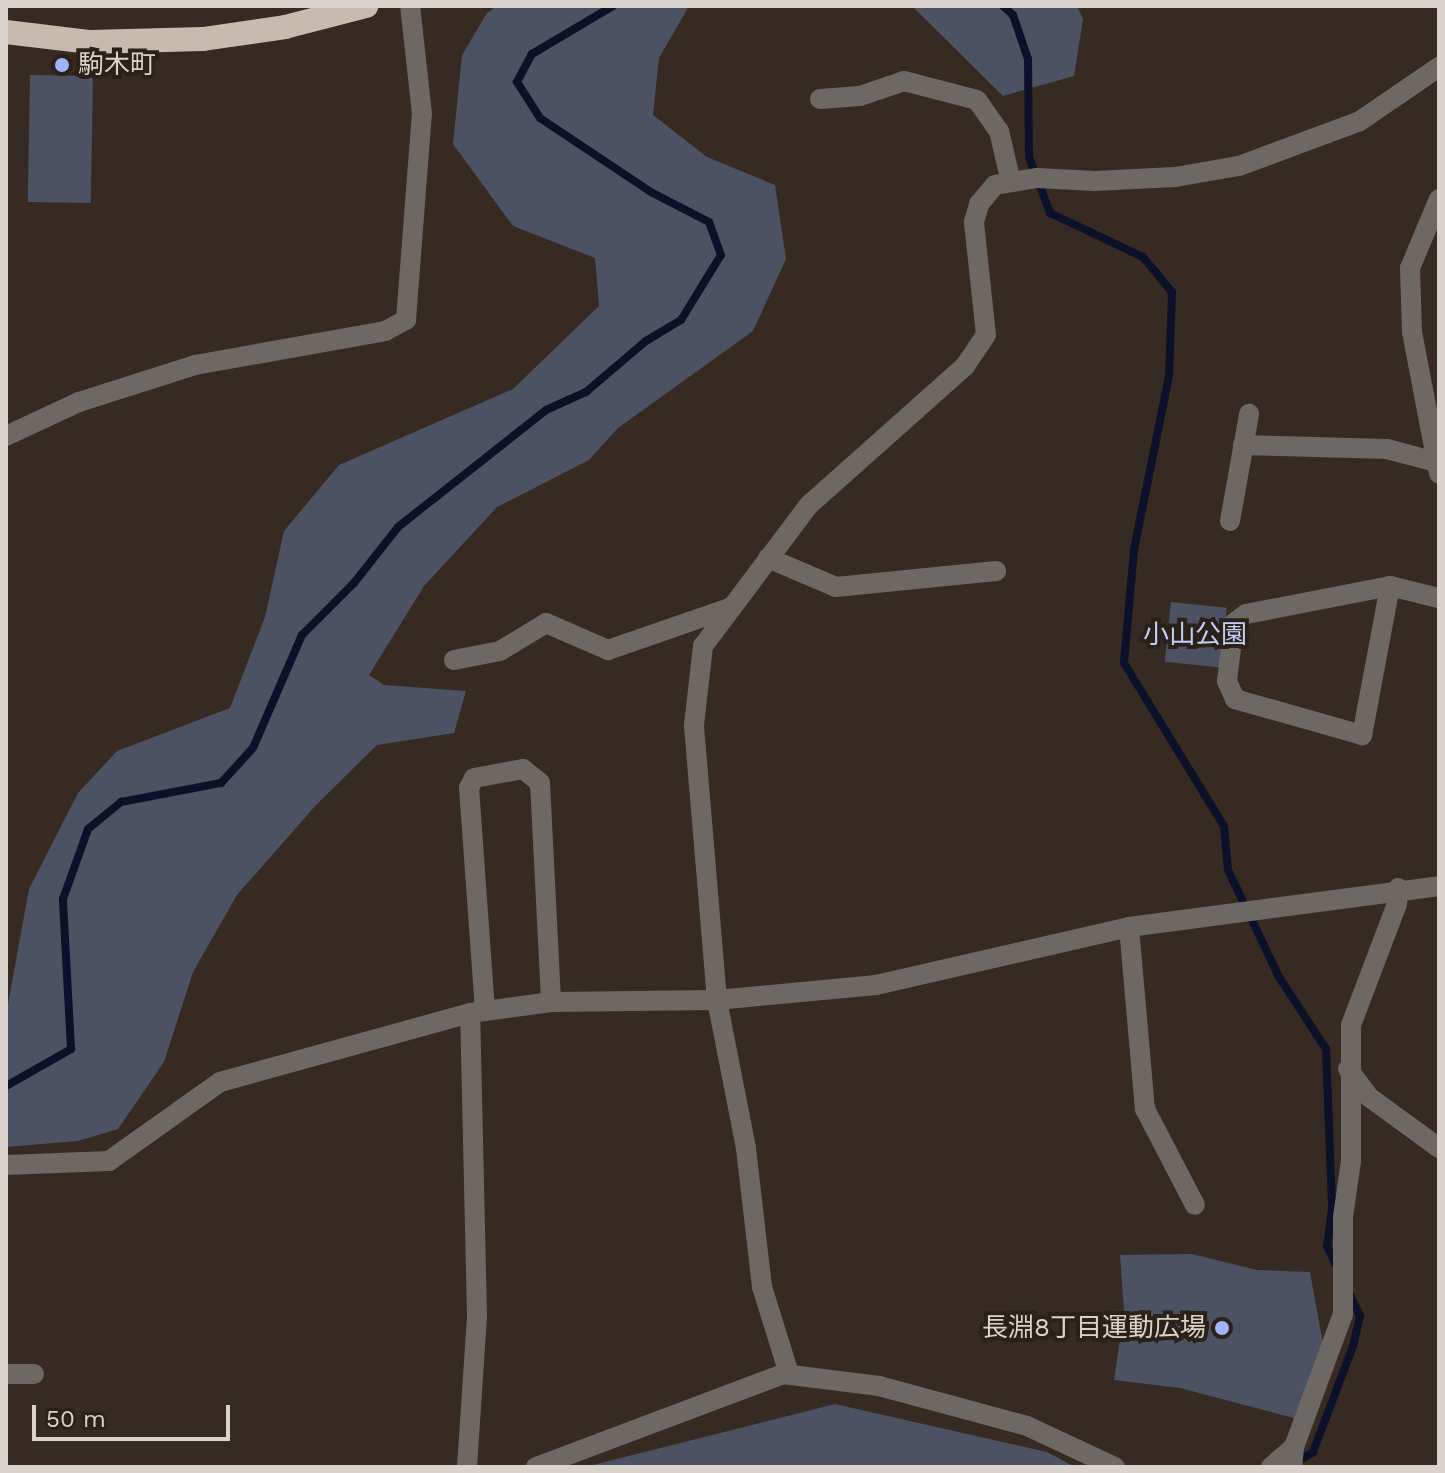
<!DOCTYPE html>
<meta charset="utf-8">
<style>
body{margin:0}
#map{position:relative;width:1445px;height:1473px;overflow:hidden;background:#362a22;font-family:"Work Sans","Noto Sans JP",sans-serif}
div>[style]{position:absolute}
.green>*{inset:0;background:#4c5264;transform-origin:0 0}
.stream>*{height:8px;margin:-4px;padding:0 4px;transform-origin:4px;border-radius:4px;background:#0c1129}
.minor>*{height:20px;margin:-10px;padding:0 10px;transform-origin:10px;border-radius:10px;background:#6e6864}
.highway>*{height:24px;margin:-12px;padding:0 12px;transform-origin:12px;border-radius:12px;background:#c9baae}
.dots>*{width:22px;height:22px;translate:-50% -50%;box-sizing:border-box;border:4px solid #2c2118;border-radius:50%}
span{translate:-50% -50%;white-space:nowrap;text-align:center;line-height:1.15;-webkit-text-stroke:8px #2c2118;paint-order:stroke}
.poi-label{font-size:26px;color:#dad2cc}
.left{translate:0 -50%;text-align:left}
.right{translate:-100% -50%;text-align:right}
.park-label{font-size:26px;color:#c3cffb}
.frame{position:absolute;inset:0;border:8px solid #dad2cc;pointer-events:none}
.scale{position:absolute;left:32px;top:1405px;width:198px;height:36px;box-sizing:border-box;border:4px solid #dad2cc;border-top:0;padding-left:10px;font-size:24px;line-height:28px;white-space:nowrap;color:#dad2cc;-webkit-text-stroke:6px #2c2118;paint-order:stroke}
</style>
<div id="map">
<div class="green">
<div style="clip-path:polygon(497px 6px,689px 6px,659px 58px,653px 115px,707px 157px,775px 185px,786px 259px,753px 331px,618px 428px,589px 460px,497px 507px,424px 586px,369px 675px,384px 685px,466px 691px,454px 733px,377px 745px,316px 805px,237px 895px,193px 972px,164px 1062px,118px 1129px,78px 1141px,6px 1147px,6px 1015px,29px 889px,78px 793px,117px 751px,230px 708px,265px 617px,284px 531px,339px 465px,513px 389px,599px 306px,595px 258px,513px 226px,453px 144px,462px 55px,487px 13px)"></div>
<div style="clip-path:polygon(912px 6px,1077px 6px,1083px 19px,1074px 76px,1003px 96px)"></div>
<div style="left:30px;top:75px;width:63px;height:127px;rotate:1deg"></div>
<div style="left:1171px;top:602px;width:56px;height:60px;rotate:6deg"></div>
<div style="clip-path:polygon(1192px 1254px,1257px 1270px,1310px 1272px,1323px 1344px,1294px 1418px,1180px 1388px,1114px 1380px,1124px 1312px,1120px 1255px)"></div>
<div style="clip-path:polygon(835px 1404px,1047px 1452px,1075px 1467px,585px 1467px)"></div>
</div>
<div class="stream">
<div style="left:1003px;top:6px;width:13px;rotate:42deg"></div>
<div style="left:1013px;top:15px;width:46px;rotate:71.2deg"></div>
<div style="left:1028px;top:59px;width:98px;rotate:89.4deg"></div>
<div style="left:1029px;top:157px;width:60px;rotate:69.4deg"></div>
<div style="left:1050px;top:213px;width:103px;rotate:25.3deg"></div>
<div style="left:1143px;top:257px;width:45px;rotate:50.4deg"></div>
<div style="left:1172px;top:292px;width:84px;rotate:92deg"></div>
<div style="left:1169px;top:376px;width:177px;rotate:101.4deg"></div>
<div style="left:1134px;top:550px;width:113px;rotate:95.1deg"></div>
<div style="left:1124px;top:663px;width:191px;rotate:58.5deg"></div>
<div style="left:1224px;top:826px;width:44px;rotate:84.8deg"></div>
<div style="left:1228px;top:870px;width:119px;rotate:64.5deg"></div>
<div style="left:1279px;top:977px;width:86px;rotate:56.9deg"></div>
<div style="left:1326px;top:1049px;width:159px;rotate:87.8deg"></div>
<div style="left:1332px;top:1208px;width:38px;rotate:97deg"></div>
<div style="left:1327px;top:1246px;width:21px;rotate:65deg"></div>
<div style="left:6px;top:1086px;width:75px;rotate:-29.6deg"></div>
<div style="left:71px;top:1049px;width:150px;rotate:-93.1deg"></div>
<div style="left:63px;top:899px;width:74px;rotate:-70.3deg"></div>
<div style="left:88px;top:829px;width:43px;rotate:-39.3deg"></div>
<div style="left:121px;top:802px;width:102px;rotate:-10.8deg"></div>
<div style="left:221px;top:783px;width:47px;rotate:-47.6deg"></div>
<div style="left:253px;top:748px;width:123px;rotate:-66.6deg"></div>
<div style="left:302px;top:635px;width:74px;rotate:-45deg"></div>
<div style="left:354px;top:583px;width:71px;rotate:-51.8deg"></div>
<div style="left:398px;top:527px;width:189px;rotate:-38.3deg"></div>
<div style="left:546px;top:410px;width:44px;rotate:-24.2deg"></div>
<div style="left:586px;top:392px;width:79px;rotate:-40.4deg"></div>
<div style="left:646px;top:341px;width:41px;rotate:-31deg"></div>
<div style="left:681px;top:320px;width:76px;rotate:-58.4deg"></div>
<div style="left:721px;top:255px;width:35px;rotate:-110deg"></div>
<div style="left:709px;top:222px;width:65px;rotate:-152.7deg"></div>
<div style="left:651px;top:192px;width:133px;rotate:-146.3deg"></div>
<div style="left:540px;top:118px;width:43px;rotate:-122.6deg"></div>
<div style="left:517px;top:82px;width:32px;rotate:-62deg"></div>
<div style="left:532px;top:54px;width:94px;rotate:-30.7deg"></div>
<div style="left:1296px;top:1462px;width:20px;rotate:-30deg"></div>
<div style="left:1313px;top:1452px;width:113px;rotate:-69.3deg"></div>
<div style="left:1353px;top:1346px;width:31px;rotate:-77deg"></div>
<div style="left:1360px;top:1316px;width:26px;rotate:-115deg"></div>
</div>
<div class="minor">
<div style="left:820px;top:99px;width:40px;rotate:-4.3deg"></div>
<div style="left:860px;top:96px;width:46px;rotate:-18.8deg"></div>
<div style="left:904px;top:81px;width:75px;rotate:14.6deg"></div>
<div style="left:977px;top:100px;width:38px;rotate:55deg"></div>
<div style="left:999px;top:131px;width:52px;rotate:76.8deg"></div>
<div style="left:1439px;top:199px;width:75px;rotate:112.8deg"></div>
<div style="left:1410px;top:268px;width:64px;rotate:88.2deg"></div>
<div style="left:1412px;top:332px;width:144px;rotate:79.2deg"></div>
<div style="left:6px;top:436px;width:81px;rotate:-25deg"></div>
<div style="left:79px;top:402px;width:122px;rotate:-17.7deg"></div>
<div style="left:195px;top:365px;width:193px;rotate:-10.1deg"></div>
<div style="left:385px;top:331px;width:24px;rotate:-28deg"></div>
<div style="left:406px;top:320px;width:207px;rotate:-85.6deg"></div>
<div style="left:422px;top:114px;width:109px;rotate:-96.3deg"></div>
<div style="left:1243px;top:445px;width:144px;rotate:1.6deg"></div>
<div style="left:1387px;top:449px;width:51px;rotate:14.9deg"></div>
<div style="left:1230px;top:521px;width:109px;rotate:-79.9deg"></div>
<div style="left:768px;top:558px;width:74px;rotate:23.1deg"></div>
<div style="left:836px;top:587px;width:161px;rotate:-5.7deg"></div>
<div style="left:1390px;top:586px;width:152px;rotate:100.6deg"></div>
<div style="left:1362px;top:735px;width:132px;rotate:-164.2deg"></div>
<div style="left:1235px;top:699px;width:20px;rotate:-114deg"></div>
<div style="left:1227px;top:681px;width:58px;rotate:-83.1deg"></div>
<div style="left:1234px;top:623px;width:15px;rotate:-37deg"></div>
<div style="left:1246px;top:614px;width:147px;rotate:-11deg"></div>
<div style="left:1390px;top:586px;width:50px;rotate:13.8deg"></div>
<div style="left:454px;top:660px;width:47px;rotate:-11.1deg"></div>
<div style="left:500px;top:651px;width:54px;rotate:-31.3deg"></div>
<div style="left:546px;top:623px;width:68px;rotate:23.5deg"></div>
<div style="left:608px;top:650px;width:128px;rotate:-19.1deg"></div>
<div style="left:1129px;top:927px;width:183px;rotate:85deg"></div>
<div style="left:1145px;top:1109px;width:108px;rotate:62.5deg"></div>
<div style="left:485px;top:1011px;width:224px;rotate:-94.1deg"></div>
<div style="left:469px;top:788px;width:11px;rotate:-63deg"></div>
<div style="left:474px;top:778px;width:50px;rotate:-10.4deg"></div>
<div style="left:523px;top:769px;width:22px;rotate:39deg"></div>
<div style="left:540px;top:783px;width:219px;rotate:87.1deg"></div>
<div style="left:1348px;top:1069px;width:35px;rotate:53deg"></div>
<div style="left:1369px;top:1097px;width:87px;rotate:36.1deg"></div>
<div style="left:6px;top:1165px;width:103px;rotate:-2.2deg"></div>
<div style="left:109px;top:1161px;width:136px;rotate:-35.4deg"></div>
<div style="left:220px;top:1082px;width:259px;rotate:-15.4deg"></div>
<div style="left:470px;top:1013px;width:82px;rotate:-7.7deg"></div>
<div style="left:551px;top:1002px;width:166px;rotate:-0.7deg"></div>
<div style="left:717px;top:1000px;width:160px;rotate:-5.4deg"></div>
<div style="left:876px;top:985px;width:260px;rotate:-12.9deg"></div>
<div style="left:1129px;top:927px;width:313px;rotate:-7.5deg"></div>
<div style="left:6px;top:1374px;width:28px"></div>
<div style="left:789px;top:1374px;width:91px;rotate:-107.2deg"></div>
<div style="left:762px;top:1287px;width:140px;rotate:-96.6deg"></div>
<div style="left:746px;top:1148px;width:151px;rotate:-101.1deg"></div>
<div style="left:717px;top:1000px;width:276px;rotate:-94.8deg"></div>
<div style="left:694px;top:725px;width:80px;rotate:-83.5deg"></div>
<div style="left:703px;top:646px;width:176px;rotate:-53.1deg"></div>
<div style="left:809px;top:505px;width:209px;rotate:-41.7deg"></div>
<div style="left:965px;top:366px;width:37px;rotate:-56deg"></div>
<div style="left:986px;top:335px;width:114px;rotate:-96.1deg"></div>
<div style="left:974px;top:222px;width:19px;rotate:-74deg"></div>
<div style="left:979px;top:204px;width:25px;rotate:-50deg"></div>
<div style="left:995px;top:185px;width:43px;rotate:-9.5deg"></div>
<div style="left:1037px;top:178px;width:58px;rotate:3deg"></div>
<div style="left:1095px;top:181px;width:80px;rotate:-2.9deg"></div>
<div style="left:1175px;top:177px;width:65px;rotate:-9.8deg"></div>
<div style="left:1239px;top:166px;width:129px;rotate:-20.4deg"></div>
<div style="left:1360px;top:121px;width:96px;rotate:-34.4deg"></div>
<div style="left:467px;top:1467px;width:151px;rotate:-86.2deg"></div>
<div style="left:477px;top:1316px;width:303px;rotate:-91.3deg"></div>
<div style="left:536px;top:1467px;width:264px;rotate:-20.6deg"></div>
<div style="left:783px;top:1374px;width:97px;rotate:7.1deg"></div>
<div style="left:879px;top:1386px;width:153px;rotate:15.1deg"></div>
<div style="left:1027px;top:1426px;width:97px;rotate:25deg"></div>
<div style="left:1271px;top:1467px;width:30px;rotate:-41deg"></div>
<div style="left:1292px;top:1467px;width:20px;rotate:-84deg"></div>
<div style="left:1294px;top:1447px;width:142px;rotate:-69.8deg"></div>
<div style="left:1343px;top:1314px;width:97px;rotate:-90deg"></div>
<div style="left:1343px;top:1217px;width:57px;rotate:-81.9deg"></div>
<div style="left:1351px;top:1161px;width:136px;rotate:-90deg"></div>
<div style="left:1351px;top:1025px;width:129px;rotate:-69.2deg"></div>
<div style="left:1397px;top:904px;width:16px;rotate:-86deg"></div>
</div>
<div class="highway">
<div style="left:6px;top:32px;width:85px;rotate:6.8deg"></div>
<div style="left:90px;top:42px;width:113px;rotate:-1.5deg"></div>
<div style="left:203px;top:39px;width:83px;rotate:-8.3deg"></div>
<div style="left:285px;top:27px;width:84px;rotate:-14.5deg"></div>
</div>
<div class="dots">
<div style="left:62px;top:65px;background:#a0b3fd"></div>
<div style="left:1222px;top:1328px;background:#a0b3fd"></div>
</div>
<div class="poi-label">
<span class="left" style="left:78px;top:65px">駒木町</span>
<span class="right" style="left:1206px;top:1328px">長淵8丁目運動広場</span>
</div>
<div class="park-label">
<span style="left:1195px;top:635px">小山公園</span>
</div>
<div class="frame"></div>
<div class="scale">50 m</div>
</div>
